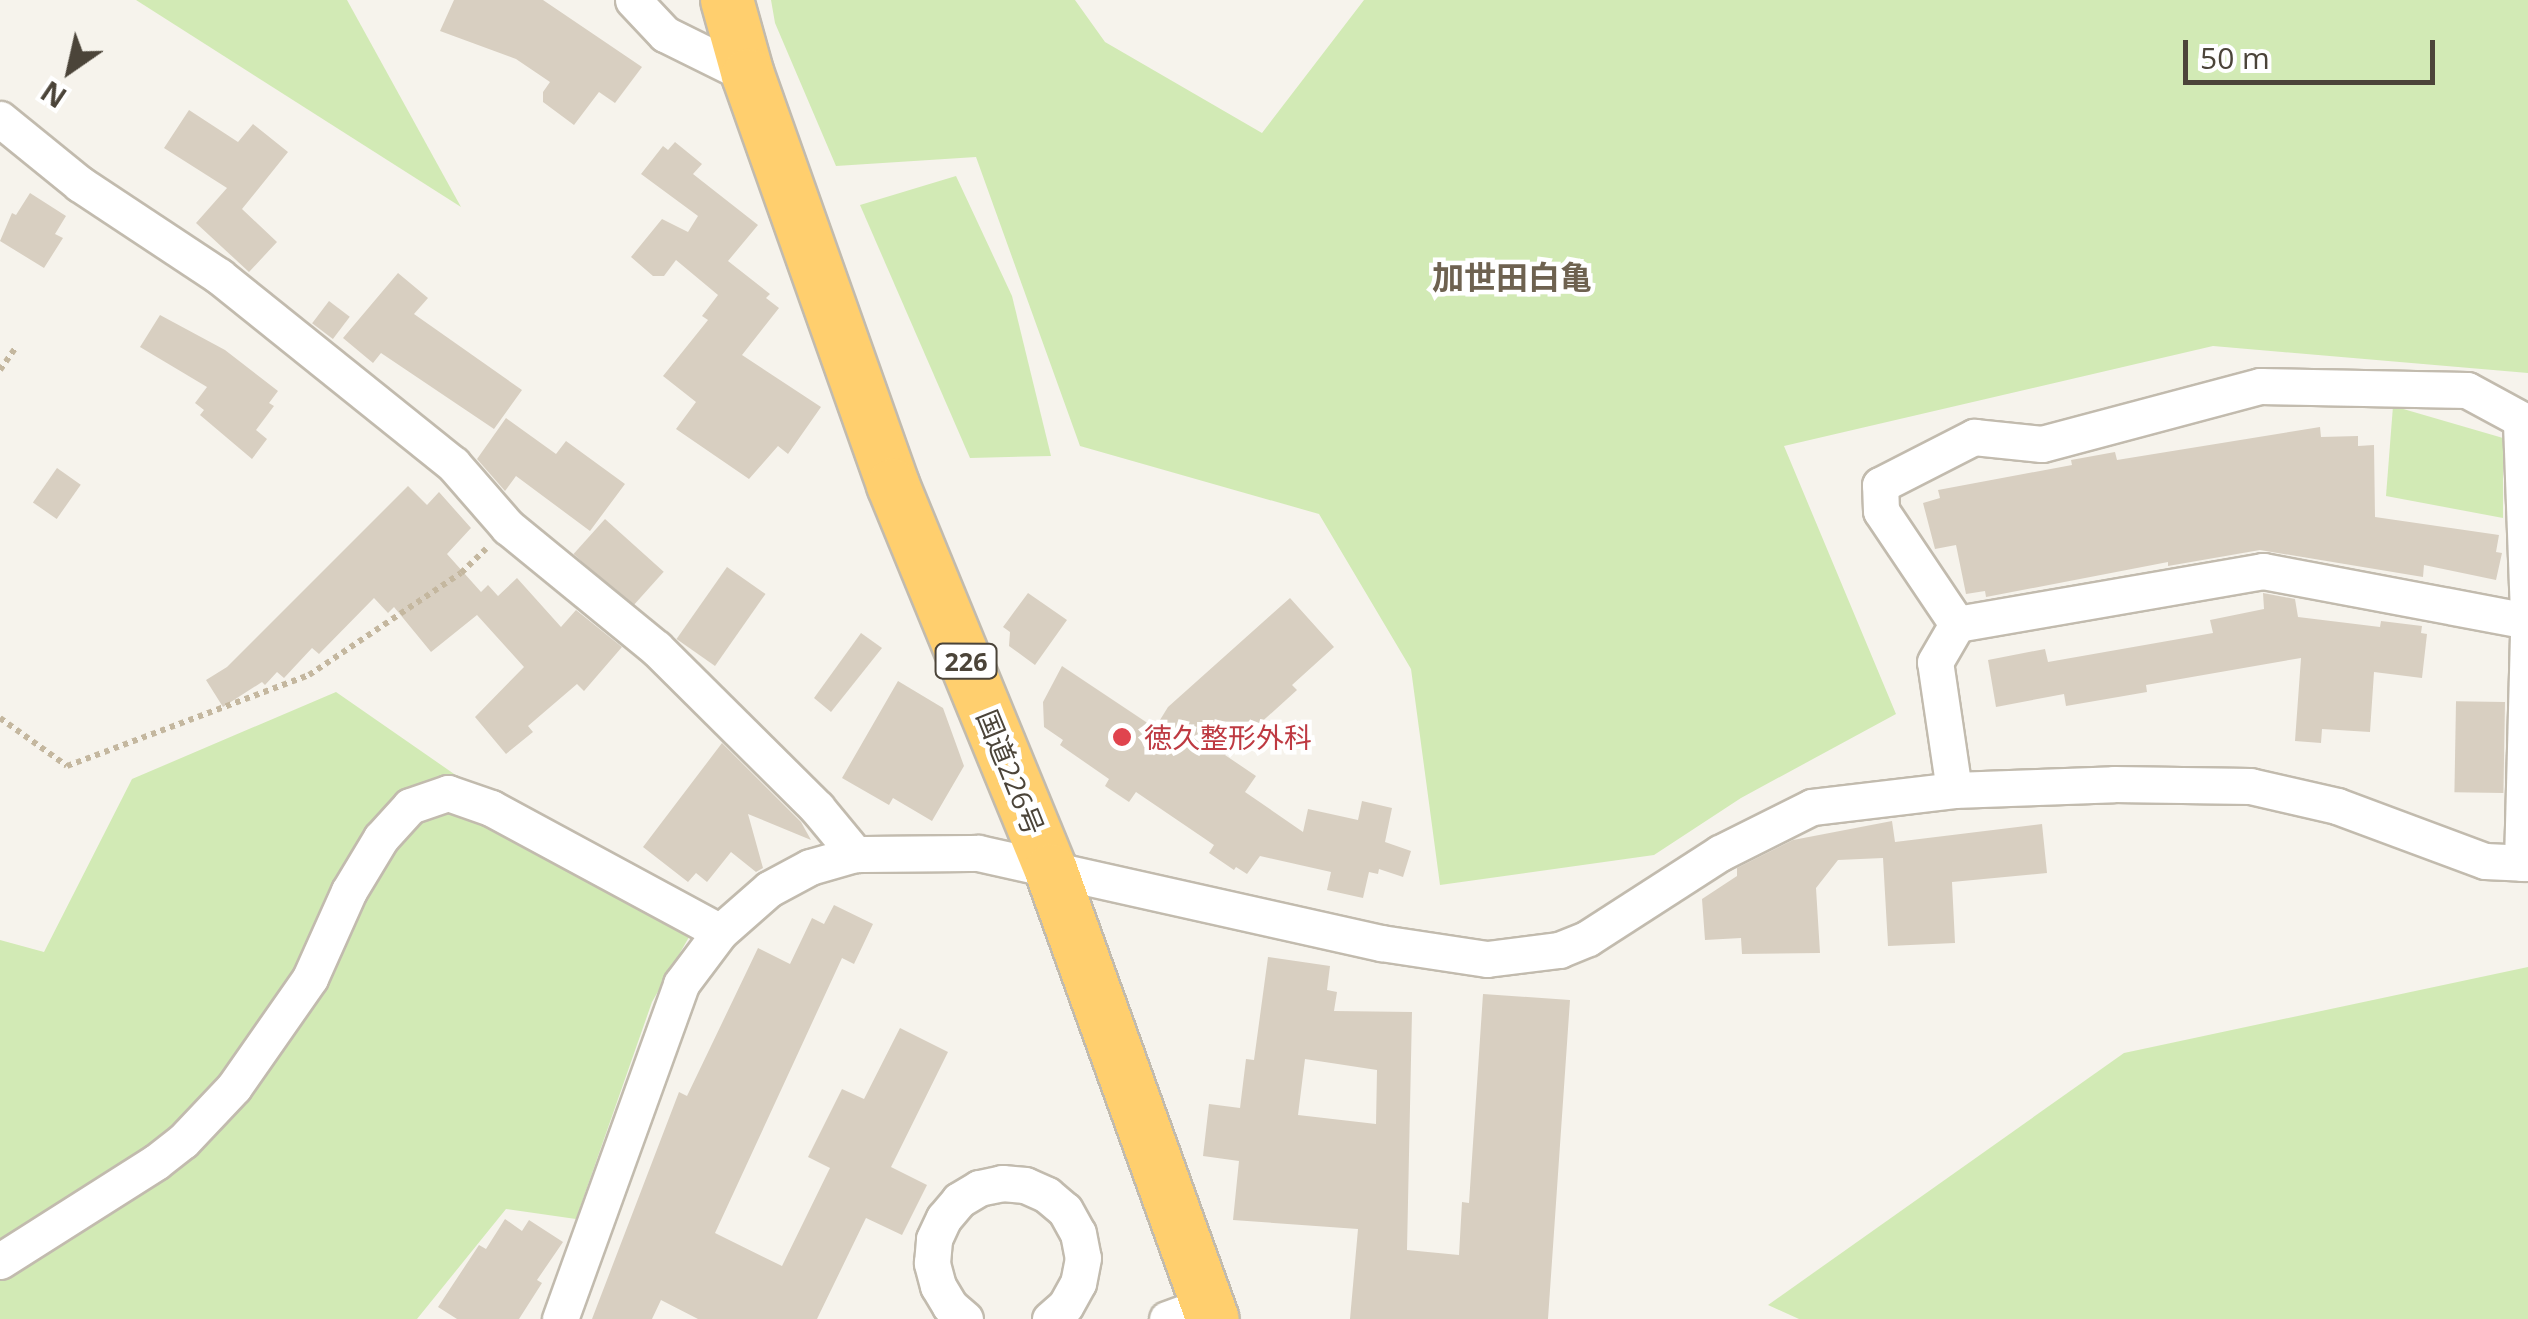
<!DOCTYPE html>
<meta charset="utf-8">
<style>
body{margin:0}
#map{position:relative;width:2528px;height:1319px;overflow:hidden;background:#f6f3ec;font-family:"Open Sans","Noto Sans JP",sans-serif}
div>[style]{position:absolute}
.green>*{inset:0;background:#d2eab5}
.building>*{inset:0;background:#d8cfc1;transform-origin:0 0}
.path>*{height:6px;margin-top:-3px;transform-origin:0;background:repeating-linear-gradient(90deg,#c4b79f 0 5px,transparent 0 10px)}
.roads{filter:drop-shadow(2px 0 #c2bbae) drop-shadow(-2px 0 #c2bbae) drop-shadow(0 2px #c2bbae) drop-shadow(0 -2px #c2bbae)}
.minor>*{height:35px;margin:-17.5px;padding:0 17.5px;transform-origin:17.5px;border-radius:17.5px;background:#fff}
.highway>*{height:52px;margin:-26px;padding:0 26px;transform-origin:26px;border-radius:26px;background:#ffcf6e}
.dots>*{width:28px;height:28px;translate:-50% -50%;box-sizing:border-box;border:5px solid #fff;border-radius:50%}
span{translate:-50% -50%;white-space:nowrap;text-align:center;line-height:1.15;-webkit-text-stroke:9px #fff;paint-order:stroke}
.shield-label span{padding:2px 8px;background:#fff;border:2px solid;border-radius:8px;-webkit-text-stroke-width:0}
.shield-label{font-size:25px;color:#4b4439;font-weight:700}
.health-label{font-size:28px;color:#be3a42}
.left{translate:0 -50%;text-align:left}
.street-label{font-size:28px;color:#4b4439}
.quarter-label{font-size:32px;color:#6e6250;font-weight:700}
.north{position:absolute;left:20px;top:20px;width:100px;height:100px;-webkit-text-stroke:8px #fff;paint-order:stroke;rotate:214deg;font-size:28px;font-weight:700;line-height:40px;text-align:center;color:#4b4439}
.north::after{content:'';display:block;margin:auto;width:35px;height:45px;background:#4b4439;clip-path:polygon(50% 0,100% 100%,50% 72%,0 100%)}
.scale{position:absolute;left:2183px;top:40px;width:252px;height:45px;box-sizing:border-box;border:5px solid #4b4439;border-top:0;padding-left:12px;font-size:30px;line-height:35px;white-space:nowrap;color:#4b4439;-webkit-text-stroke:8px #fff;paint-order:stroke}
</style>
<div id="map">
<div class="green">
<div style="clip-path:polygon(136px 0,347px 0,461px 207px)"></div>
<div style="clip-path:polygon(771px 0,1075px 0,1105px 42px,1262px 133px,1364px 0,2528px 0,2528px 373px,2213px 346px,1784px 446px,1896px 714px,1741px 798px,1654px 855px,1440px 885px,1411px 669px,1319px 514px,1080px 446px,976px 157px,836px 166px,775px 23px)"></div>
<div style="clip-path:polygon(956px 176px,1012px 296px,1051px 456px,970px 458px,860px 205px)"></div>
<div style="clip-path:polygon(2393px 406px,2503px 438px,2503px 518px,2386px 496px)"></div>
<div style="clip-path:polygon(336px 692px,689px 937px,652px 1002px,576px 1219px,506px 1209px,417px 1319px,0 1319px,0 940px,44px 952px,132px 779px)"></div>
<div style="clip-path:polygon(2528px 967px,2528px 1319px,1799px 1319px,1768px 1305px,2124px 1053px)"></div>
</div>
<div class="building">
<div style="clip-path:polygon(454px 0,543px 0,642px 67px,615px 103px,599px 92px,574px 125px,543px 102px,543px 92px,550px 82px,516px 59px,440px 31px)"></div>
<div style="clip-path:polygon(189px 110px,238px 142px,253px 124px,288px 152px,242px 209px,277px 242px,249px 272px,196px 223px,227px 188px,164px 148px)"></div>
<div style="clip-path:polygon(675px 142px,702px 164px,693px 174px,758px 225px,728px 261px,770px 294px,766px 298px,779px 308px,742px 355px,821px 407px,788px 454px,778px 446px,749px 479px,676px 429px,696px 402px,663px 376px,708px 320px,702px 316px,718px 295px,676px 260px,664px 276px,653px 276px,631px 257px,662px 219px,688px 232px,698px 216px,641px 174px,663px 146px,668px 150px)"></div>
<div style="clip-path:polygon(30px 193px,66px 216px,55px 234px,63px 238px,44px 268px,0 241px,12px 213px,16px 215px)"></div>
<div style="clip-path:polygon(398px 273px,428px 298px,414px 314px,522px 390px,494px 429px,381px 353px,373px 363px,343px 338px)"></div>
<div style="left:329px;top:301px;width:26px;height:28px;rotate:37deg"></div>
<div style="clip-path:polygon(160px 315px,225px 350px,278px 391px,269px 403px,274px 406px,256px 430px,267px 439px,252px 459px,200px 415px,204px 410px,195px 403px,207px 387px,140px 347px)"></div>
<div style="clip-path:polygon(506px 418px,556px 454px,566px 441px,625px 484px,590px 531px,516px 476px,505px 491px,477px 459px)"></div>
<div style="clip-path:polygon(2320px 427px,2321px 437px,2358px 436px,2358px 446px,2374px 445px,2375px 517px,2499px 535px,2496px 552px,2502px 553px,2496px 580px,2424px 565px,2423px 577px,2260px 550px,2168px 566px,2168px 562px,1986px 597px,1985px 591px,1966px 594px,1956px 545px,1935px 549px,1923px 503px,1940px 498px,1938px 490px,2072px 465px,2071px 460px,2115px 452px,2117px 460px)"></div>
<div style="left:57px;top:468px;width:29px;height:42px;rotate:35deg"></div>
<div style="clip-path:polygon(408px 486px,427px 505px,439px 492px,471px 528px,447px 554px,481px 592px,488px 585px,498px 596px,517px 578px,561px 627px,576px 610px,622px 647px,584px 691px,577px 684px,528px 726px,533px 732px,506px 754px,475px 717px,524px 667px,477px 615px,431px 652px,394px 607px,388px 613px,374px 598px,319px 654px,312px 648px,284px 678px,277px 672px,265px 685px,262px 682px,223px 707px,206px 680px,227px 667px)"></div>
<div style="left:605px;top:519px;width:79px;height:47px;rotate:42deg"></div>
<div style="left:727px;top:567px;width:47px;height:88px;rotate:35deg"></div>
<div style="clip-path:polygon(1028px 593px,1067px 620px,1035px 665px,1009px 646px,1010px 632px,1003px 627px)"></div>
<div style="clip-path:polygon(2263px 593px,2295px 599px,2298px 617px,2380px 627px,2381px 621px,2422px 626px,2421px 633px,2427px 634px,2422px 678px,2374px 672px,2370px 732px,2322px 729px,2321px 743px,2295px 741px,2301px 658px,2146px 685px,2147px 692px,2066px 706px,2064px 694px,1996px 707px,1988px 660px,2045px 649px,2048px 662px,2213px 633px,2210px 620px,2264px 609px)"></div>
<div style="clip-path:polygon(1290px 598px,1334px 647px,1292px 685px,1297px 690px,1225px 755px,1256px 776px,1245px 792px,1303px 832px,1308px 809px,1358px 820px,1362px 801px,1392px 808px,1385px 842px,1411px 851px,1403px 877px,1379px 869px,1378px 874px,1369px 872px,1363px 898px,1327px 890px,1331px 872px,1260px 856px,1247px 874px,1236px 867px,1234px 870px,1209px 853px,1214px 845px,1136px 792px,1129px 802px,1105px 786px,1109px 779px,1060px 745px,1063px 740px,1044px 727px,1043px 702px,1062px 666px,1155px 728px,1168px 707px)"></div>
<div style="clip-path:polygon(861px 633px,882px 648px,831px 712px,814px 698px)"></div>
<div style="clip-path:polygon(898px 681px,943px 708px,964px 766px,932px 821px,893px 798px,889px 805px,842px 778px)"></div>
<div style="left:2505px;top:702px;width:91px;height:49px;rotate:91deg"></div>
<div style="clip-path:polygon(722px 743px,801px 822px,811px 840px,748px 814px,763px 868px,756px 872px,731px 852px,707px 882px,696px 873px,688px 882px,643px 847px)"></div>
<div style="clip-path:polygon(1892px 821px,1895px 842px,2042px 824px,2047px 873px,1952px 882px,1955px 943px,1888px 946px,1883px 858px,1838px 860px,1816px 888px,1820px 953px,1742px 954px,1741px 938px,1705px 940px,1702px 899px,1737px 876px,1737px 868px,1793px 840px)"></div>
<div style="clip-path:polygon(834px 905px,873px 924px,854px 964px,842px 958px,715px 1233px,782px 1266px,830px 1168px,808px 1157px,842px 1089px,864px 1099px,900px 1028px,948px 1052px,891px 1167px,927px 1185px,902px 1235px,866px 1218px,817px 1319px,698px 1319px,661px 1300px,652px 1319px,592px 1319px,679px 1092px,687px 1096px,758px 948px,790px 964px,812px 918px,824px 924px)"></div>
<div style="clip-path:polygon(evenodd,1268px 957px,1330px 966px,1327px 990px,1337px 992px,1334px 1011px,1412px 1012px,1407px 1250px,1459px 1255px,1462px 1202px,1469px 1203px,1483px 994px,1570px 1000px,1548px 1319px,1350px 1319px,1358px 1229px,1233px 1220px,1239px 1161px,1203px 1156px,1209px 1104px,1240px 1108px,1246px 1059px,1254px 1060px,1268px 957px,1305px 1059px,1377px 1070px,1376px 1124px,1298px 1115px,1305px 1059px)"></div>
<div style="clip-path:polygon(505px 1219px,522px 1231px,529px 1220px,563px 1242px,537px 1280px,542px 1283px,519px 1319px,457px 1319px,438px 1307px,479px 1245px,486px 1249px)"></div>
</div>
<div class="path">
<div style="left:0;top:370px;width:28px;rotate:-55deg"></div>
<div style="left:0;top:718px;width:82px;rotate:35.6deg"></div>
<div style="left:67px;top:766px;width:259px;rotate:-20.6deg"></div>
<div style="left:309px;top:675px;width:183px;rotate:-33.9deg"></div>
<div style="left:461px;top:573px;width:35px;rotate:-44deg"></div>
</div>
<div class="roads">
<div class="minor">
<div style="left:633px;top:0;width:47px;rotate:46.7deg"></div>
<div style="left:665px;top:34px;width:93px;rotate:26.3deg"></div>
<div style="left:0;top:119px;width:103px;rotate:39.1deg"></div>
<div style="left:80px;top:184px;width:167px;rotate:33.5deg"></div>
<div style="left:219px;top:276px;width:300px;rotate:38.8deg"></div>
<div style="left:453px;top:464px;width:84px;rotate:48.9deg"></div>
<div style="left:508px;top:527px;width:191px;rotate:39.3deg"></div>
<div style="left:656px;top:648px;width:227px;rotate:44.8deg"></div>
<div style="left:817px;top:808px;width:60px;rotate:50.4deg"></div>
<div style="left:2521px;top:423px;width:191px;rotate:87.9deg"></div>
<div style="left:1957px;top:624px;width:311px;rotate:-9.8deg"></div>
<div style="left:2263px;top:571px;width:270px;rotate:10.7deg"></div>
<div style="left:1954px;top:790px;width:129px;rotate:-98.4deg"></div>
<div style="left:1935px;top:662px;width:44px;rotate:-59.9deg"></div>
<div style="left:1957px;top:624px;width:136px;rotate:-123.9deg"></div>
<div style="left:1881px;top:511px;width:26px;rotate:-92deg"></div>
<div style="left:1880px;top:485px;width:106px;rotate:-27.1deg"></div>
<div style="left:1974px;top:437px;width:68px;rotate:5.9deg"></div>
<div style="left:2042px;top:444px;width:226px;rotate:-14.9deg"></div>
<div style="left:2260px;top:386px;width:207px;rotate:1.1deg"></div>
<div style="left:2467px;top:390px;width:69px;rotate:28.4deg"></div>
<div style="left:2522px;top:863px;width:234px;rotate:-88.5deg"></div>
<div style="left:0;top:1261px;width:185px;rotate:-32.4deg"></div>
<div style="left:156px;top:1162px;width:34px;rotate:-38deg"></div>
<div style="left:183px;top:1141px;width:74px;rotate:-46.6deg"></div>
<div style="left:234px;top:1087px;width:133px;rotate:-55.1deg"></div>
<div style="left:310px;top:978px;width:95px;rotate:-65.9deg"></div>
<div style="left:349px;top:891px;width:62px;rotate:-58.9deg"></div>
<div style="left:381px;top:838px;width:43px;rotate:-47.8deg"></div>
<div style="left:410px;top:806px;width:40px;rotate:-18.9deg"></div>
<div style="left:448px;top:793px;width:46px;rotate:19.2deg"></div>
<div style="left:491px;top:808px;width:260px;rotate:28.4deg"></div>
<div style="left:560px;top:1319px;width:356px;rotate:-70.1deg"></div>
<div style="left:681px;top:984px;width:65px;rotate:-53.1deg"></div>
<div style="left:720px;top:932px;width:65px;rotate:-41.3deg"></div>
<div style="left:769px;top:889px;width:47px;rotate:-28.2deg"></div>
<div style="left:810px;top:867px;width:47px;rotate:-16.1deg"></div>
<div style="left:855px;top:854px;width:123px;rotate:-0.5deg"></div>
<div style="left:978px;top:853px;width:413px;rotate:12.6deg"></div>
<div style="left:1381px;top:943px;width:107px;rotate:8.6deg"></div>
<div style="left:1487px;top:959px;width:73px;rotate:-7.1deg"></div>
<div style="left:1559px;top:950px;width:31px;rotate:-22deg"></div>
<div style="left:1588px;top:938px;width:157px;rotate:-32.8deg"></div>
<div style="left:1720px;top:853px;width:103px;rotate:-26.6deg"></div>
<div style="left:1812px;top:807px;width:143px;rotate:-6.8deg"></div>
<div style="left:1954px;top:790px;width:160px;rotate:-2.1deg"></div>
<div style="left:2114px;top:784px;width:136px;rotate:0.8deg"></div>
<div style="left:2250px;top:786px;width:89px;rotate:12.9deg"></div>
<div style="left:2337px;top:806px;width:158px;rotate:20.4deg"></div>
<div style="left:2485px;top:861px;width:43px;rotate:2.7deg"></div>
<div style="left:965px;top:1319px;width:20px;rotate:-139deg"></div>
<div style="left:950px;top:1306px;width:23px;rotate:-121deg"></div>
<div style="left:938px;top:1286px;width:24px;rotate:-105deg"></div>
<div style="left:932px;top:1263px;width:24px;rotate:-85deg"></div>
<div style="left:934px;top:1239px;width:23px;rotate:-65deg"></div>
<div style="left:944px;top:1218px;width:23px;rotate:-50deg"></div>
<div style="left:959px;top:1200px;width:23px;rotate:-31deg"></div>
<div style="left:979px;top:1188px;width:24px;rotate:-12deg"></div>
<div style="left:1002px;top:1183px;width:23px;rotate:5deg"></div>
<div style="left:1025px;top:1185px;width:24px;rotate:24deg"></div>
<div style="left:1047px;top:1195px;width:23px;rotate:40deg"></div>
<div style="left:1065px;top:1210px;width:26px;rotate:61deg"></div>
<div style="left:1078px;top:1233px;width:25px;rotate:79deg"></div>
<div style="left:1083px;top:1258px;width:25px;rotate:101deg"></div>
<div style="left:1078px;top:1283px;width:26px;rotate:119deg"></div>
<div style="left:1065px;top:1306px;width:20px;rotate:139deg"></div>
<div style="left:1167px;top:1319px;width:44px;rotate:-20.1deg"></div>
</div>
<div class="highway">
<div style="left:727px;top:0;width:78px;rotate:74.4deg"></div>
<div style="left:748px;top:75px;width:435px;rotate:70.5deg"></div>
<div style="left:893px;top:485px;width:416px;rotate:67.7deg"></div>
<div style="left:1051px;top:870px;width:477px;rotate:70.2deg"></div>
</div>
</div>
<div class="dots">
<div style="left:1122px;top:737px;background:#e0444e"></div>
</div>
<div class="shield-label">
<span style="left:966px;top:661px">226</span>
</div>
<div class="health-label">
<span class="left" style="left:1144px;top:737px">徳久整形外科</span>
</div>
<div class="street-label">
<span style="left:1011px;top:772px;rotate:68deg">国道226号</span>
</div>
<div class="quarter-label">
<span style="left:1512px;top:277px">加世田白亀</span>
</div>
<div class="north">N</div>
<div class="scale">50 m</div>
</div>
